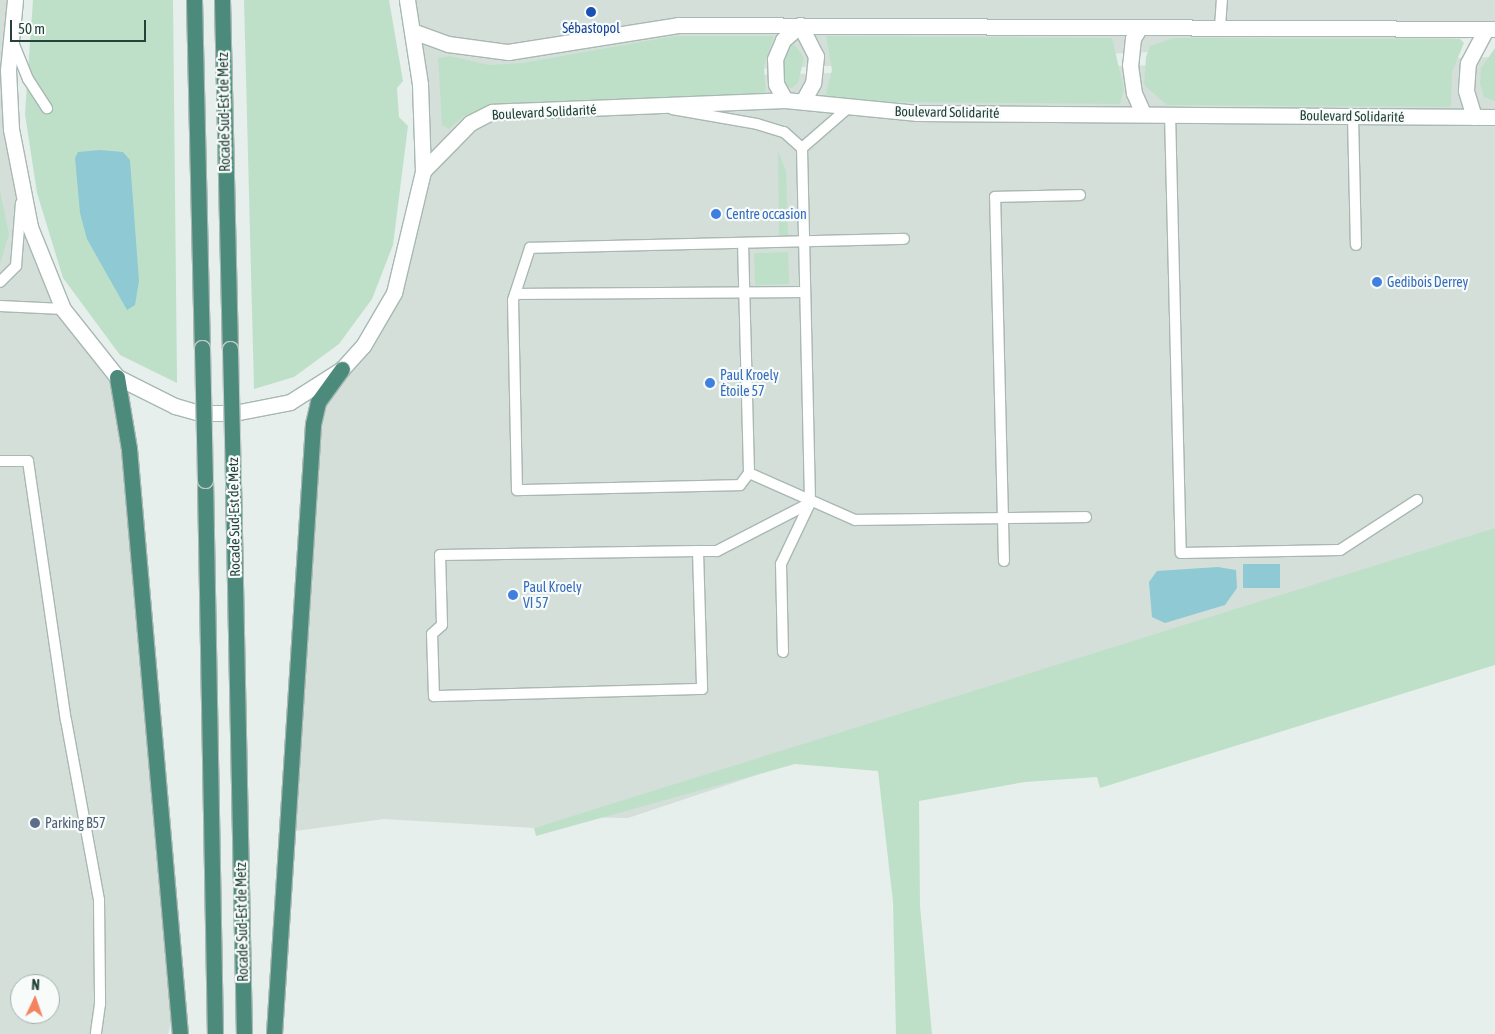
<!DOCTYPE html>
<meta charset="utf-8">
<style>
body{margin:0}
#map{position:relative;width:1495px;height:1034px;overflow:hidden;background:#e6efeb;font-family:"Asap Condensed",sans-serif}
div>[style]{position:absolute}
.built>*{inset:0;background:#d4dfda}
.green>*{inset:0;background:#bfe0c8;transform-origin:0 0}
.water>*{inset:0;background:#8ec9d4;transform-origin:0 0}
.roads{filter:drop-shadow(1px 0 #a8b8b2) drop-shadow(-1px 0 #a8b8b2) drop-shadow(0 1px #a8b8b2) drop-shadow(0 -1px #a8b8b2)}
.service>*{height:10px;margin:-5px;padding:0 5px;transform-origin:5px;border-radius:5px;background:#fff}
.secondary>*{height:15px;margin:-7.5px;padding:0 7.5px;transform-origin:7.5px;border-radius:7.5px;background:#fff}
.trunk>*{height:15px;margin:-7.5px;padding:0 7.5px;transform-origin:7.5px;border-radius:7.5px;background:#4c8a7c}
.bridges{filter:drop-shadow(1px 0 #c2cac8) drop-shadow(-1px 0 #c2cac8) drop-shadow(0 1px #c2cac8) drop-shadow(0 -1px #c2cac8)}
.trunk-bridge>*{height:15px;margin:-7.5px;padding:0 7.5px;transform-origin:7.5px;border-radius:7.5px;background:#4c8a7c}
.dots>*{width:14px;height:14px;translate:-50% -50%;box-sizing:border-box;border:2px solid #f7fbf9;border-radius:50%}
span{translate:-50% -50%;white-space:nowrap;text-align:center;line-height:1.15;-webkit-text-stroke:4.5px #f7fbf9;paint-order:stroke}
.transit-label{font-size:14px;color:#164399}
.street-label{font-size:14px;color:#24423a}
.shop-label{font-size:14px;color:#366cbe}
.left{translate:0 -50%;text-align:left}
.service-label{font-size:14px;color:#4e5e75}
.north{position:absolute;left:10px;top:974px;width:50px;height:50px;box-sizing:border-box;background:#f7fbf9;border:1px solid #a3b1ad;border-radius:50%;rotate:3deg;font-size:14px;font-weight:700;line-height:20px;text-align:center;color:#24423a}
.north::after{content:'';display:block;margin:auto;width:18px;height:22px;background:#f4845f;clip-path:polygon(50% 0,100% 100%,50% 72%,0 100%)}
.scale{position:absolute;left:10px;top:20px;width:136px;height:22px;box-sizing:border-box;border:2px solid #24423a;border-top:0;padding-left:6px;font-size:15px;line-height:18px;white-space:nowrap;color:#24423a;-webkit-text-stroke:4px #f7fbf9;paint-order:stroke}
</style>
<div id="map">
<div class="built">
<div style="clip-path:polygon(evenodd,0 0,15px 0,11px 129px,51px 285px,117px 377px,178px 1002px,168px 1034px,0 1034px,0 0,20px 984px,50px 984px,50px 1014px,20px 1014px,20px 984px)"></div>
<div style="clip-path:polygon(407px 0,1495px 0,1495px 37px,460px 82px,1495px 57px,1495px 530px,628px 818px,572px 817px,534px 828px,384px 819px,288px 832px,313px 424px,380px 320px,423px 171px)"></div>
</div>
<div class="green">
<div style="clip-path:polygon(33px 0,173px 0,177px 383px,120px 355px,63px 278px,37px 193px,25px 114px)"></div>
<div style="clip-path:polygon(244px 0,389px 0,403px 81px,397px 88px,399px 117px,408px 126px,393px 245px,372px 299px,339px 344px,294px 377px,254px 389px)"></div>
<div style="clip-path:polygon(675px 36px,774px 36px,764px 67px,766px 93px,501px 104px,464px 116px,449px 129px,442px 125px,438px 58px,450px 56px,489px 65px,522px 63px)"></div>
<div style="clip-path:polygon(826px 36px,1112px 38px,1124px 89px,1120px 104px,888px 102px,825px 97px,832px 70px)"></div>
<div style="clip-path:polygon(1173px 38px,1460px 39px,1464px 43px,1452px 72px,1451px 107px,1167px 105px,1144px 85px,1146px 57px,1150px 46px)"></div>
<div style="clip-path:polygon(786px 45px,795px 45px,804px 58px,798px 83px,792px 88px,785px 87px,780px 73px)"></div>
<div style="clip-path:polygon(1495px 48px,1495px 101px,1484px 97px,1480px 84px,1481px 68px)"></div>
<div style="clip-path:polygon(778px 151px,786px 171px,788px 236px,779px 235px)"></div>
<div style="clip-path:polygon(0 190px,9px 235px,0 264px)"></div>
<div style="left:788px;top:252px;width:32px;height:34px;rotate:88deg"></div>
<div style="clip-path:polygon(1495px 528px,1495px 665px,1100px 788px,1097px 777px,1025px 782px,919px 801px,920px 906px,932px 1034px,896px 1034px,893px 902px,878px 771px,795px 764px,536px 836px,534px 828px)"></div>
</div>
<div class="water">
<div style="clip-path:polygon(100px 150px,123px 152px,130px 160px,139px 281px,135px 305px,127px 310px,87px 239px,80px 213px,75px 158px,78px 152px)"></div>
<div style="left:1243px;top:564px;width:37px;height:24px"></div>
<div style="clip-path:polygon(1218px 567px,1236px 570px,1237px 588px,1225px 605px,1165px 623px,1152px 617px,1149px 582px,1157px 571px)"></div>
</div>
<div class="roads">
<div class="service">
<div style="left:1220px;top:27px;width:27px;rotate:-86deg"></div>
<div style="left:13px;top:42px;width:40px;rotate:68deg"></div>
<div style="left:28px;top:79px;width:35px;rotate:57deg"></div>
<div style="left:672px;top:109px;width:86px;rotate:10deg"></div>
<div style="left:757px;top:124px;width:28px;rotate:17deg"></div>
<div style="left:784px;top:132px;width:24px;rotate:42deg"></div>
<div style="left:802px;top:148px;width:355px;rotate:88.7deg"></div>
<div style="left:810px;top:503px;width:68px;rotate:115.4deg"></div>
<div style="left:781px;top:564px;width:88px;rotate:88.7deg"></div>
<div style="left:1170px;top:113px;width:440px;rotate:88.6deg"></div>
<div style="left:1181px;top:553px;width:159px;rotate:-1.1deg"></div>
<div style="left:1340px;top:550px;width:92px;rotate:-33deg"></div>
<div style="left:1353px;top:116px;width:129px;rotate:88.7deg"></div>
<div style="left:802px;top:148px;width:61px;rotate:-41deg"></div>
<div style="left:743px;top:243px;width:230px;rotate:88.5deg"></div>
<div style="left:749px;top:473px;width:15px;rotate:127deg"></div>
<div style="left:740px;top:485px;width:223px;rotate:178.7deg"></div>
<div style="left:517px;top:490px;width:190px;rotate:-91.2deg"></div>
<div style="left:513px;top:300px;width:55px;rotate:-71.9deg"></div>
<div style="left:530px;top:248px;width:374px;rotate:-1.4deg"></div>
<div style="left:0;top:282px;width:23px;rotate:-45deg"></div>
<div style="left:16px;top:266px;width:63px;rotate:-85.5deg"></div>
<div style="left:515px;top:294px;width:290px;rotate:-0.4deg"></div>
<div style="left:0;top:306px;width:63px;rotate:2.7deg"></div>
<div style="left:0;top:461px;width:28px"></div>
<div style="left:28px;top:461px;width:262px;rotate:81.7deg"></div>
<div style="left:66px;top:720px;width:183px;rotate:79.6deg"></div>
<div style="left:99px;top:900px;width:104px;rotate:89.4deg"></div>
<div style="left:100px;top:1004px;width:30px;rotate:98deg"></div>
<div style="left:749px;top:473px;width:116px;rotate:23.9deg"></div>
<div style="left:855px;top:520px;width:231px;rotate:-0.7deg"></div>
<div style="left:698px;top:551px;width:138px;rotate:88.3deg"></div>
<div style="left:702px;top:689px;width:268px;rotate:178.5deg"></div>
<div style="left:434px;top:696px;width:62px;rotate:-91.8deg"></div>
<div style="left:432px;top:634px;width:13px;rotate:-42deg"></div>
<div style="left:442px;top:625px;width:70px;rotate:-91.6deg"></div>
<div style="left:440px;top:555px;width:258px;rotate:-0.9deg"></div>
<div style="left:698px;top:551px;width:19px"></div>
<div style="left:717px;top:551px;width:105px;rotate:-27.3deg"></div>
<div style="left:1004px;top:561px;width:364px;rotate:-91.4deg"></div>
<div style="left:995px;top:197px;width:85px;rotate:-1.3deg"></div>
</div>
<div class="secondary">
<div style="left:15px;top:0;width:70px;rotate:95.7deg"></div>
<div style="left:8px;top:70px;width:59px;rotate:87.1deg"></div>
<div style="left:11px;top:129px;width:100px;rotate:79deg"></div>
<div style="left:30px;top:227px;width:88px;rotate:68.1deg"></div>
<div style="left:63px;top:309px;width:87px;rotate:51.5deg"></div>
<div style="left:117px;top:377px;width:65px;rotate:26.6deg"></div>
<div style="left:175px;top:406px;width:25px;rotate:16deg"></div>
<div style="left:199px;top:413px;width:35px"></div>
<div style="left:234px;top:413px;width:57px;rotate:-11.1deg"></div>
<div style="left:290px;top:402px;width:62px;rotate:-32.4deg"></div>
<div style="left:342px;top:369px;width:31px;rotate:-48deg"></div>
<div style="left:363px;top:346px;width:61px;rotate:-59.7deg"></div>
<div style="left:394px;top:293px;width:125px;rotate:-76.6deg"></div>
<div style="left:423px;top:171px;width:87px;rotate:-92deg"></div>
<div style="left:420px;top:84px;width:85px;rotate:-98.8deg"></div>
<div style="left:800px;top:25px;width:35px;rotate:63deg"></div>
<div style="left:816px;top:56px;width:27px;rotate:96deg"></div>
<div style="left:813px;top:83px;width:21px;rotate:119deg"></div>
<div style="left:1140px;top:27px;width:13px;rotate:122deg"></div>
<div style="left:1133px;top:38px;width:27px;rotate:96deg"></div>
<div style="left:1130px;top:65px;width:28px;rotate:82deg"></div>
<div style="left:1134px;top:93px;width:22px;rotate:66deg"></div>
<div style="left:415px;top:32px;width:35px;rotate:20deg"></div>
<div style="left:448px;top:44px;width:61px;rotate:7.6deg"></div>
<div style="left:508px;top:52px;width:172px;rotate:-9deg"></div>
<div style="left:678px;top:25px;width:817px;rotate:0.28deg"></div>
<div style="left:785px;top:100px;width:18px;rotate:-119deg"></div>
<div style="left:776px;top:84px;width:25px;rotate:-92deg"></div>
<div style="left:775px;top:59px;width:21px;rotate:-67deg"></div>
<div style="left:783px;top:40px;width:23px;rotate:-41deg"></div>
<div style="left:1474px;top:117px;width:28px;rotate:-107deg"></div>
<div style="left:1466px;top:90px;width:27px;rotate:-86deg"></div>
<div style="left:1468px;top:63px;width:38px;rotate:-62deg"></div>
<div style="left:423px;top:171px;width:67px;rotate:-45.6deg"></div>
<div style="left:470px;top:123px;width:25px;rotate:-27deg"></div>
<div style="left:492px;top:112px;width:22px;rotate:-3deg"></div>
<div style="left:514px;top:111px;width:271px;rotate:-2.3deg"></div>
<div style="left:785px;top:100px;width:133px;rotate:5.6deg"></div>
<div style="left:917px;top:113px;width:578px;rotate:0.4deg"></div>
</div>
<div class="trunk">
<div style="left:194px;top:0;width:348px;rotate:88.7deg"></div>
<div style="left:222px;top:0;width:349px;rotate:88.7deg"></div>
<div style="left:117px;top:377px;width:73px;rotate:80.5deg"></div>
<div style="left:129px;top:449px;width:587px;rotate:85.02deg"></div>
<div style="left:205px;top:480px;width:554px;rotate:88.97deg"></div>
<div style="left:233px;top:483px;width:551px;rotate:88.86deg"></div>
<div style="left:274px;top:1034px;width:611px;rotate:-86.34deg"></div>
<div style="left:313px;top:424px;width:23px;rotate:-77deg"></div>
<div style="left:318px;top:402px;width:41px;rotate:-54deg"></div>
</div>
</div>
<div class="bridges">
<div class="trunk-bridge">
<div style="left:202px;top:348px;width:132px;rotate:88.7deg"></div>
<div style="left:230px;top:349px;width:134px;rotate:88.7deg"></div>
</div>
</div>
<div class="dots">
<div style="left:591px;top:12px;background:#1a4fb4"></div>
<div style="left:716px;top:214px;background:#3f7fe0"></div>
<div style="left:1377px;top:282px;background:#3f7fe0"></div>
<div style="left:710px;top:383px;background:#3f7fe0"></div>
<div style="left:513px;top:595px;background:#3f7fe0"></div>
<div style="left:35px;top:823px;background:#5c6f8a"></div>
</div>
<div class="transit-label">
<span style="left:591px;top:28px">Sébastopol</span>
</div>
<div class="street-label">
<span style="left:224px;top:112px;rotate:-91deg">Rocade Sud-Est de Metz</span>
<span style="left:544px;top:112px;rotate:-3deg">Boulevard Solidarité</span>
<span style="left:947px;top:112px;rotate:1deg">Boulevard Solidarité</span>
<span style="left:1352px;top:116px;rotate:1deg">Boulevard Solidarité</span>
<span style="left:234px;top:517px;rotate:-91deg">Rocade Sud-Est de Metz</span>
<span style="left:242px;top:922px;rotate:-91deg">Rocade Sud-Est de Metz</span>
</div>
<div class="shop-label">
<span class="left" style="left:726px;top:214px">Centre occasion</span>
<span class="left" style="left:1387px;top:282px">Gedibois Derrey</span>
<span class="left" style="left:720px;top:383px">Paul Kroely<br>Étoile 57</span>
<span class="left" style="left:523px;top:595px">Paul Kroely<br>VI 57</span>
</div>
<div class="service-label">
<span class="left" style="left:45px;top:823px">Parking B57</span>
</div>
<div class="north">N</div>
<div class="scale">50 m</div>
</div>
